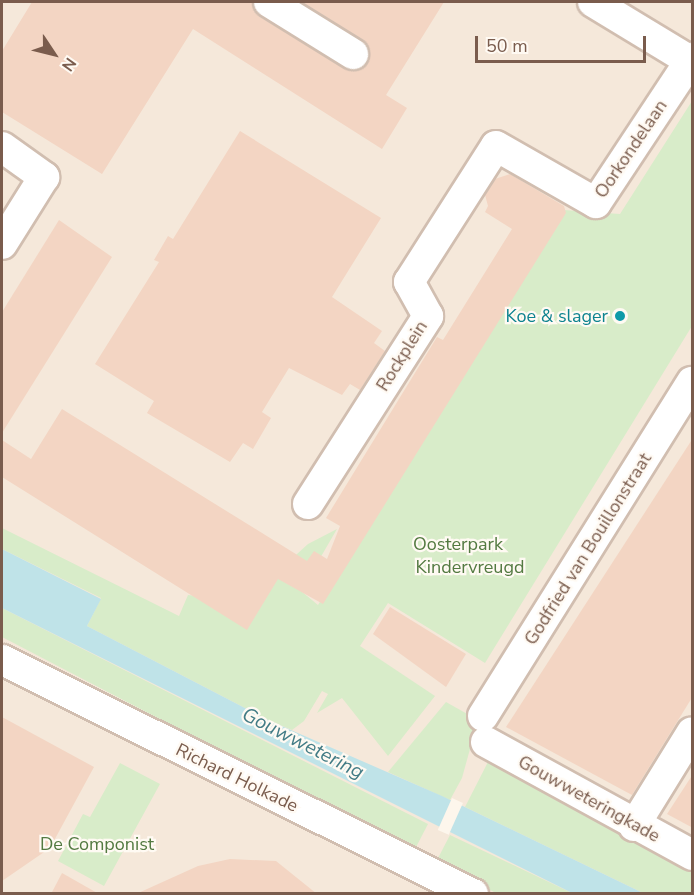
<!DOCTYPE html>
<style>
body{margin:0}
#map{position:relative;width:694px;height:895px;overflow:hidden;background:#fdf6ec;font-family:"Nunito Sans",sans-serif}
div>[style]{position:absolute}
.residential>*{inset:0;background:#f5e8da;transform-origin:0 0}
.green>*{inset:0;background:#d8ecc9}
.water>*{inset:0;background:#bfe3e8}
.pier>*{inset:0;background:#fdf6ec;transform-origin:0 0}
.building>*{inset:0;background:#f3d5c3}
.roads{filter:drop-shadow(2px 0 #d1beb0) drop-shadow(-2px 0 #d1beb0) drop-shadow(0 2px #d1beb0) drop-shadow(0 -2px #d1beb0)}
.minor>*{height:30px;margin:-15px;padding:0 15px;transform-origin:15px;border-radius:15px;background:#fff}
.dots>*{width:16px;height:16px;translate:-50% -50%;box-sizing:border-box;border:3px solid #fffaf3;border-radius:50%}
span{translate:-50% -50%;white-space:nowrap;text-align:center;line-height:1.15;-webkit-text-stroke:4.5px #fffaf3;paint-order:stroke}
.street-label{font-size:18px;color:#7a5c4d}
.culture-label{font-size:18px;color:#0d838f}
.right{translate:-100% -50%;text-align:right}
.park-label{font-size:18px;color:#537a41}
.water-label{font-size:20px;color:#437c86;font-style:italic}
.frame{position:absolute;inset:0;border:3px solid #7a5c4d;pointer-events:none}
.north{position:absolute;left:24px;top:24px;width:60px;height:60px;-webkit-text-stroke:4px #fffaf3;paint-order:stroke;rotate:125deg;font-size:16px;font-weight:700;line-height:24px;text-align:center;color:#7a5c4d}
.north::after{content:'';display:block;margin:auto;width:21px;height:27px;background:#7a5c4d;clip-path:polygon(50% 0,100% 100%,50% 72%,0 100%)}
.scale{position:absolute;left:475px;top:36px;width:171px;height:27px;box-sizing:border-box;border:3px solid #7a5c4d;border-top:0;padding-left:8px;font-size:18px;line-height:21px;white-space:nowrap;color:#7a5c4d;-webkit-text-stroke:4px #fffaf3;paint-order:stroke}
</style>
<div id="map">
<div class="residential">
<div style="left:2px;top:2px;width:690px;height:891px"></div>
</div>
<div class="green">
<div style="clip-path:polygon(692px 101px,692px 326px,485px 663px,388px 603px,360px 646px,435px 696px,388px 756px,342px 698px,317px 713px,328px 694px,322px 691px,304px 721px,292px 730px,268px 720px,87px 626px,101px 598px,2px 549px,2px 528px,179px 616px,188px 595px,197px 596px,275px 574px,308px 544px,337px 529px,301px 591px,318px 605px,564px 210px,620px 214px)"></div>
<div style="clip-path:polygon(2px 608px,428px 824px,414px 851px,2px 637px)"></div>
<div style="clip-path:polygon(446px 702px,478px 720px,462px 778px,450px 800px,388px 772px)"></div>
<div style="clip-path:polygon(489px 760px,692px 870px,692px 893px,643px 893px,465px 807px)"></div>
<div style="clip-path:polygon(120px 763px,160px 784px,104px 886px,58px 861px,83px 814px,90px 817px)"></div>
<div style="clip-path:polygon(450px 835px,572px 893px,496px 893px,436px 862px)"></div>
</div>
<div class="water">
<div style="clip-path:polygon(2px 549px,101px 599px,87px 626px,268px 720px,442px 796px,643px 893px,572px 893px,2px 608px)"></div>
</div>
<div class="pier">
<div style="left:452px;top:798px;width:12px;height:35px;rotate:24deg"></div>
</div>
<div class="building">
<div style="clip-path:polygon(32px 2px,252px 2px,260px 17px,353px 71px,368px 63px,368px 45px,301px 2px,444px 2px,386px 95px,407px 108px,382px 149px,193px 29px,102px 174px,2px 112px,2px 51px)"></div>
<div style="clip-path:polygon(240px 131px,381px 218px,332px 297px,382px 331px,374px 343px,385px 351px,360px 390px,350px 384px,342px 395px,289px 368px,262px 412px,271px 418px,253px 449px,243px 443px,230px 462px,147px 413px,154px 401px,95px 364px,159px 262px,154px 260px,168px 236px,173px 239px)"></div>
<div style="clip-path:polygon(510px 174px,564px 206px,566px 213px,323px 604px,278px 579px,247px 630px,2px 477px,2px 440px,31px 459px,62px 409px,307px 561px,314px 551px,327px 559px,340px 526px,326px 518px,437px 337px,443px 340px,512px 229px,485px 212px,488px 206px,485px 195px,495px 179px)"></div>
<div style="clip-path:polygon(59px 220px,112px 257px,2px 433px,2px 312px)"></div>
<div style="clip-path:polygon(693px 438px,693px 696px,632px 795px,506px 727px)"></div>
<div style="clip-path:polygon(390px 607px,466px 654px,446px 687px,373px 634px)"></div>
<div style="clip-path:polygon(2px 717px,94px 767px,50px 848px,2px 881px)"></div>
<div style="clip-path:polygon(693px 774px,693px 828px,667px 814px)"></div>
<div style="clip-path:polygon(230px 859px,276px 861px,317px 894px,136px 894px,198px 866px)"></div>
<div style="clip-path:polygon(62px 873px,99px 894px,51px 894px)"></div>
</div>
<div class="roads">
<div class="minor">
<div style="left:269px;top:2px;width:99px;rotate:31.8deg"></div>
<div style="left:593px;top:2px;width:116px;rotate:31.2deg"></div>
<div style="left:2px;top:147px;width:52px;rotate:35.5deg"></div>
<div style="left:44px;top:177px;width:79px;rotate:122.1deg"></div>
<div style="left:308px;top:504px;width:223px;rotate:-57.4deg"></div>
<div style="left:428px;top:316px;width:39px;rotate:-119deg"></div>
<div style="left:409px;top:282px;width:161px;rotate:-57.4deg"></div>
<div style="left:496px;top:146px;width:115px;rotate:29.7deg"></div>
<div style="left:596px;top:203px;width:174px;rotate:-56.5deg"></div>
<div style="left:2px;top:660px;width:526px;rotate:26.42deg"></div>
<div style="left:483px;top:716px;width:394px;rotate:-58deg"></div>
<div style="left:486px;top:742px;width:235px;rotate:28.7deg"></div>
<div style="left:634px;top:826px;width:110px;rotate:-58.3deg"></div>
</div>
</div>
<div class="dots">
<div style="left:620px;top:316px;background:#0f9aa8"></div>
</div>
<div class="street-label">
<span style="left:631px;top:149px;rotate:-56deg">Oorkondelaan</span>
<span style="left:402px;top:356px;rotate:-58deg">Rockplein</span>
<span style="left:588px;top:549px;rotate:-58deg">Godfried van Bouillonstraat</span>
<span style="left:237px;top:778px;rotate:26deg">Richard Holkade</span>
<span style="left:589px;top:799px;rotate:29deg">Gouwweteringkade</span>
</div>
<div class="culture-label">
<span class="right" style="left:608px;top:316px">Koe &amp; slager</span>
</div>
<div class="park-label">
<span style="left:458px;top:544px">Oosterpark</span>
<span style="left:470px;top:567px">Kindervreugd</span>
<span style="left:97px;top:844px">De Componist</span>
</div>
<div class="water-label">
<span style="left:303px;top:743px;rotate:27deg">Gouwwetering</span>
</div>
<div class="frame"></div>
<div class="north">N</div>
<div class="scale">50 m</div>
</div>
